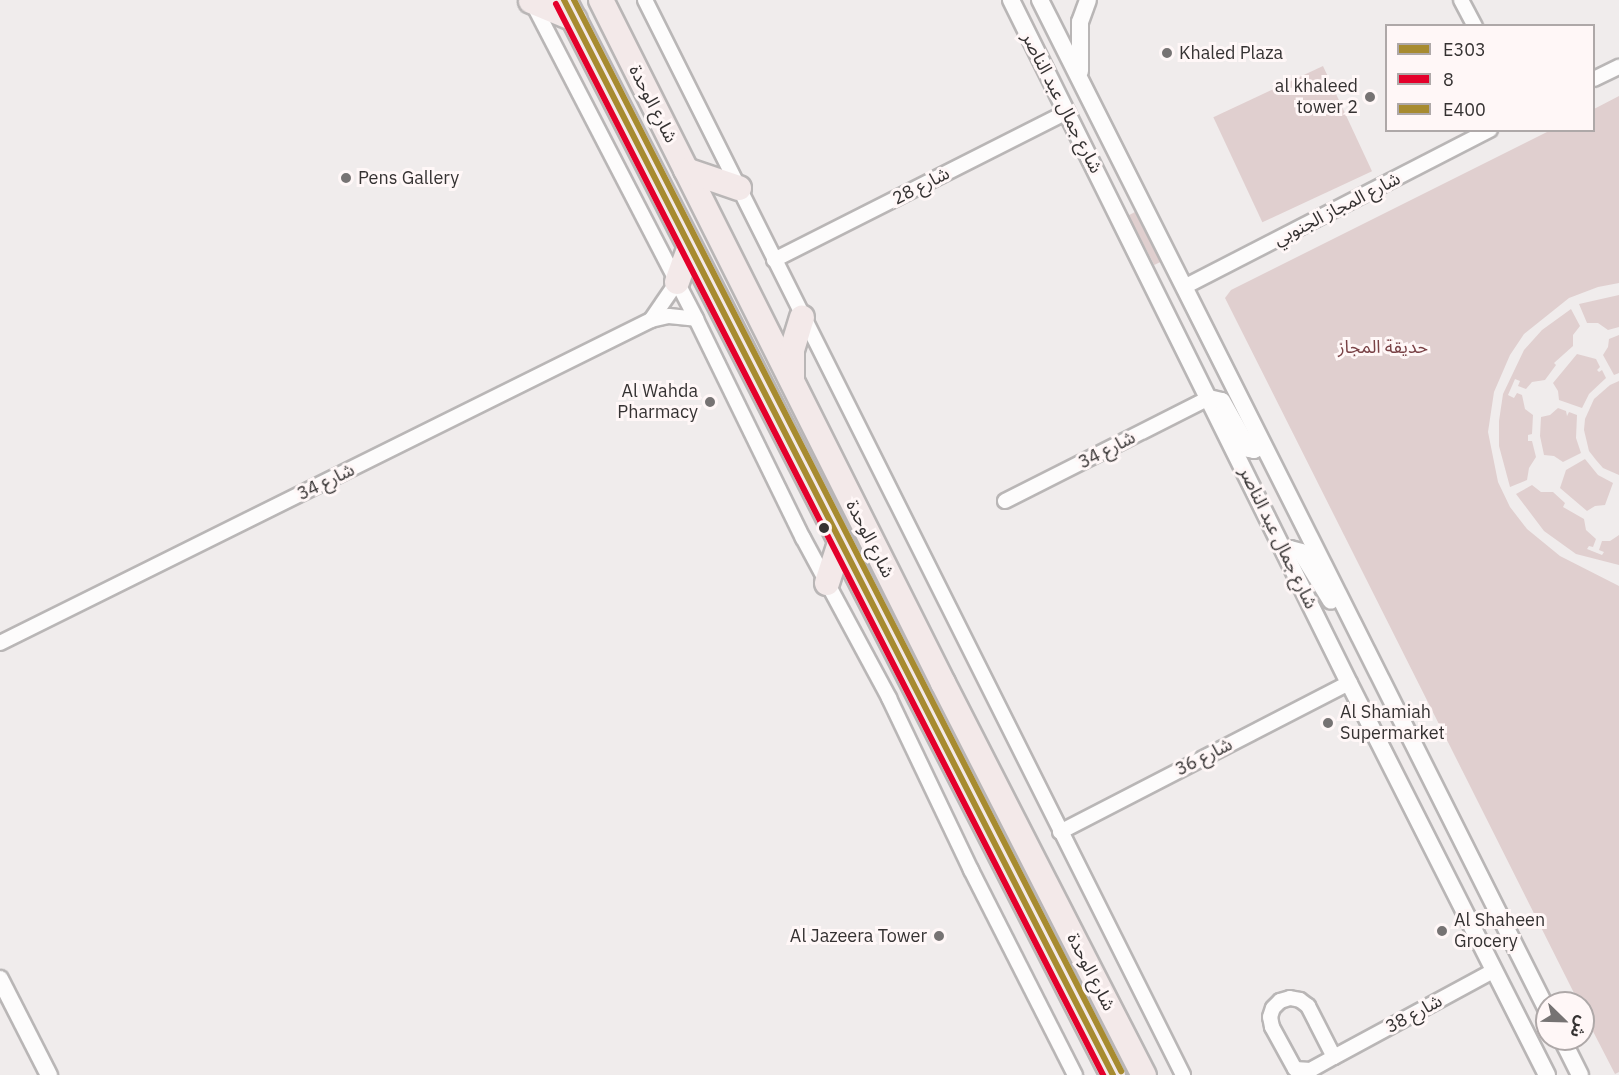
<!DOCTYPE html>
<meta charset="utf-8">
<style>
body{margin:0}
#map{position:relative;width:1619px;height:1075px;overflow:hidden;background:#f0ecec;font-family:"IBM Plex Sans","Noto Sans Arabic",sans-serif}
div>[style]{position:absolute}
.green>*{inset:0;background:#e0cfcf;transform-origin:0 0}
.roads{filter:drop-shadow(2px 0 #b9b6b6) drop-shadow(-2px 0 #b9b6b6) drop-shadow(0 2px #b9b6b6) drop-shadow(0 -2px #b9b6b6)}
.minor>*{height:14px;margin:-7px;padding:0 7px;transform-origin:7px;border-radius:7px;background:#fdfcfc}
.tertiary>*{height:16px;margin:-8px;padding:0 8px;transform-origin:8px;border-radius:8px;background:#fdfcfc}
.motorway>*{height:24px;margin:-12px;padding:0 12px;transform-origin:12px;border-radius:12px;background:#f3e9e9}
.bus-1>*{height:6px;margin:-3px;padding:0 3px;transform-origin:3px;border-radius:3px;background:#a78b30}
.bus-2>*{height:6px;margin:-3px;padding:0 3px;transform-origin:3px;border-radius:3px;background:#e4002b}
.bus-3>*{height:6px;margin:-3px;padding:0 3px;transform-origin:3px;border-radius:3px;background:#a78b30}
.dots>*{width:16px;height:16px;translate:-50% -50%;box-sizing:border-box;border:3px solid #fff7f7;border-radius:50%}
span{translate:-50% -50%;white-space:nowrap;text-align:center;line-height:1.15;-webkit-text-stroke:6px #fff7f7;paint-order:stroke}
.poi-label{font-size:18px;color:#353232}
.left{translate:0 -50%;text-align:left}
.right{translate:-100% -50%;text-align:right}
.street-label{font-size:18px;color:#353232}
.park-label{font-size:18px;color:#794246}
.legend{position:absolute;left:1385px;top:24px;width:210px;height:108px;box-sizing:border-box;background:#fff7f7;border:2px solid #aea8a8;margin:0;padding:8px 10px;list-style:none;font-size:18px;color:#353232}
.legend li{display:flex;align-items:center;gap:12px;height:30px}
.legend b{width:30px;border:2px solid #aea8a8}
.north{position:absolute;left:1535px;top:991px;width:60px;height:60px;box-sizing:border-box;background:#fff7f7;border:2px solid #aea8a8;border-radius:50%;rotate:113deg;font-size:16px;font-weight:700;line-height:24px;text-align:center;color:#353232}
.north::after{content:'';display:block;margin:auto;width:21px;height:27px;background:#767373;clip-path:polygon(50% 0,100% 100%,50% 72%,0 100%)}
</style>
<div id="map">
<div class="green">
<div style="left:1323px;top:66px;width:116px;height:121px;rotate:65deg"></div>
<div style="clip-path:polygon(1619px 96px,1619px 283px,1598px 287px,1569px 298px,1524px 334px,1510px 355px,1494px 392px,1488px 432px,1498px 482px,1510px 507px,1527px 529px,1560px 556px,1619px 586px,1619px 1072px,1615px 1074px,1583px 1012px,1583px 1003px,1579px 1003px,1225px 298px,1231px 290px,1549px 131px,1594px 130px,1594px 109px)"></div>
<div style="left:1135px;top:212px;width:56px;height:7px;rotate:63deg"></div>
<div style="clip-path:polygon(1619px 295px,1619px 327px,1608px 330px,1598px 323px,1587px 323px,1579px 304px)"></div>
<div style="clip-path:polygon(1571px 309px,1580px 326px,1573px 335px,1573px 346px,1554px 363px,1556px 365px,1545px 380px,1532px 382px,1526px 389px,1518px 386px,1520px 381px,1515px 379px,1508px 395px,1514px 398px,1517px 393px,1522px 395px,1525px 409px,1533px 415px,1532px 434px,1528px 435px,1528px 441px,1532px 441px,1536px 457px,1529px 468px,1527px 480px,1510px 487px,1499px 446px,1499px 421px,1503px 394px,1524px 350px,1542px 330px)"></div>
<div style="clip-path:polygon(1619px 335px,1619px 373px,1614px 375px,1603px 355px,1608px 347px,1609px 339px)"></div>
<div style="clip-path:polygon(1577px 354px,1596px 359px,1600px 367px,1597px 370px,1599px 372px,1602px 370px,1606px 378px,1589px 394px,1582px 408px,1559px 400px,1558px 391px,1553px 383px)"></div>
<div style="clip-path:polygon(1619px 381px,1619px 475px,1603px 468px,1596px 460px,1589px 451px,1584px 430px,1585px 419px,1594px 399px,1610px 385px)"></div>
<div style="clip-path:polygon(1558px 408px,1566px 411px,1567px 416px,1569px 412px,1577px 415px,1576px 438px,1581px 453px,1563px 462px,1554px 456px,1544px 455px,1540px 436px,1541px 417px,1550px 415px)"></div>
<div style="clip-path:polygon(1585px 459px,1598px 475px,1613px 483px,1605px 505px,1595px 506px,1587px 511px,1560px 488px,1566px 470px)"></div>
<div style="clip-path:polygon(1532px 485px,1541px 492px,1553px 492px,1565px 503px,1563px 507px,1584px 519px,1586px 530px,1596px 539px,1593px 547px,1589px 546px,1587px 549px,1602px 555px,1604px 552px,1599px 550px,1602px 541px,1610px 541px,1619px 535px,1619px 565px,1576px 554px,1544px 531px,1516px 494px)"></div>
</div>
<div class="roads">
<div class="minor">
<div style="left:645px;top:0;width:1202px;rotate:63.41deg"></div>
<div style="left:1461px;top:0;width:30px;rotate:62deg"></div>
<div style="left:532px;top:2px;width:357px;rotate:62.6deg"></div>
<div style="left:696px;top:319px;width:244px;rotate:64deg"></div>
<div style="left:803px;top:538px;width:182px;rotate:61.7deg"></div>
<div style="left:889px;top:698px;width:191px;rotate:64.5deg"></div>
<div style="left:971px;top:870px;width:230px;rotate:63.1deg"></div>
<div style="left:1594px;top:79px;width:28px;rotate:-26deg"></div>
<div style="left:774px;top:260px;width:328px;rotate:-26.8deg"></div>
<div style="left:1184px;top:287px;width:344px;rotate:-27.2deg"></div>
<div style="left:651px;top:320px;width:46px;rotate:-55.6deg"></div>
<div style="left:1005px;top:501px;width:229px;rotate:-26.8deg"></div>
<div style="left:0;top:643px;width:727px;rotate:-26.39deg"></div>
<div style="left:651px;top:320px;width:18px;rotate:-13deg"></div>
<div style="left:669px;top:316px;width:27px;rotate:6deg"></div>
<div style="left:1060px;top:832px;width:325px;rotate:-27.3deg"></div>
<div style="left:1334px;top:1057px;width:26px;rotate:151deg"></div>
<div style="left:1311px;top:1070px;width:16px;rotate:-176deg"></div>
<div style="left:1295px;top:1069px;width:48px;rotate:-118.7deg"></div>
<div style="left:1272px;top:1027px;width:10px;rotate:-101deg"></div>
<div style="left:1270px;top:1017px;width:9px;rotate:-72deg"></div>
<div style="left:1273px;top:1008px;width:10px;rotate:-45deg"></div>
<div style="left:1280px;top:1001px;width:10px;rotate:-17deg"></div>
<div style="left:1290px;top:998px;width:10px;rotate:11deg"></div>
<div style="left:1300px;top:1000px;width:10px;rotate:37deg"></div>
<div style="left:1308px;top:1006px;width:57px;rotate:63deg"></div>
<div style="left:1334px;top:1057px;width:181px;rotate:-28.4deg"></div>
</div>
<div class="tertiary">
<div style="left:1011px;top:0;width:762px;rotate:63.67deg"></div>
<div style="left:1349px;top:683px;width:439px;rotate:63.2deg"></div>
<div style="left:1040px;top:0;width:1130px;rotate:63.34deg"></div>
<div style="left:1080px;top:71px;width:49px;rotate:-90deg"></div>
<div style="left:1080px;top:22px;width:23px;rotate:-70deg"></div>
<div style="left:1209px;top:398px;width:13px;rotate:13deg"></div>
<div style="left:1222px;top:401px;width:55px;rotate:60.6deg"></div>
<div style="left:1249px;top:449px;width:5px;rotate:11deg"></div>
<div style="left:1254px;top:450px;width:10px;rotate:-29deg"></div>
<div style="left:1285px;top:552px;width:6px;rotate:-31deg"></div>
<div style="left:1290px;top:549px;width:11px;rotate:15deg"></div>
<div style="left:1301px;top:552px;width:57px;rotate:58.5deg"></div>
<div style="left:0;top:979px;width:108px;rotate:63deg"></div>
<div style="left:1562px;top:1039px;width:40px;rotate:63.4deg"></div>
</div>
<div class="motorway">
<div style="left:564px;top:0;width:1207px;rotate:62.95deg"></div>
<div style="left:601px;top:0;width:764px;rotate:63.4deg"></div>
<div style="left:943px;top:683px;width:441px;rotate:62.9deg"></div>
<div style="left:531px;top:1px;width:47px;rotate:22.7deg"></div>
<div style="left:686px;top:170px;width:56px;rotate:18.8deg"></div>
<div style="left:677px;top:282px;width:37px;rotate:-70deg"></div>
<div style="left:792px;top:378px;width:28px;rotate:-90deg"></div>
<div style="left:792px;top:350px;width:34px;rotate:-73deg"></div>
<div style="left:827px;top:583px;width:42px;rotate:-72deg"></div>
</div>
</div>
<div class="bus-1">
<div style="left:564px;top:0;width:1207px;rotate:62.95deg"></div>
</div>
<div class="bus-2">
<div style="left:556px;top:4px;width:1203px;rotate:62.94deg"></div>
</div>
<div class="bus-3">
<div style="left:574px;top:0;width:1203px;rotate:62.94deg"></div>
</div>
<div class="dots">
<div style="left:1167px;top:53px;background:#767373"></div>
<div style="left:1370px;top:97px;background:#767373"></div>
<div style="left:346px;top:178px;background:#767373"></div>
<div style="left:710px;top:402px;background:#767373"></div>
<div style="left:824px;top:528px;background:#353232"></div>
<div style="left:1328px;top:723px;background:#767373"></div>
<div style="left:1442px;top:931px;background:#767373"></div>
<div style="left:939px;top:936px;background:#767373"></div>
</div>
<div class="poi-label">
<span class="left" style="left:1179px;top:53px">Khaled Plaza</span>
<span class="right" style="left:1358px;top:97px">al khaleed<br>tower 2</span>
<span class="left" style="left:358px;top:178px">Pens Gallery</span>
<span class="right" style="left:698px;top:402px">Al Wahda<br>Pharmacy</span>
<span class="left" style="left:1340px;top:723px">Al Shamiah<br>Supermarket</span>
<span class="left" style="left:1454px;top:931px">Al Shaheen<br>Grocery</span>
<span class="right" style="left:927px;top:936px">Al Jazeera Tower</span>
</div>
<div class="street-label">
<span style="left:1062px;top:103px;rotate:63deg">شارع جمال عبد الناصر</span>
<span style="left:653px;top:104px;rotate:63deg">شارع الوحدة</span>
<span style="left:921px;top:186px;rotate:-27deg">شارع 28</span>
<span style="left:1337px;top:209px;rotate:-27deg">شارع المجاز الجنوبي</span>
<span style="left:1107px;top:450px;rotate:-27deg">شارع 34</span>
<span style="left:326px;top:482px;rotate:-26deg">شارع 34</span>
<span style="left:1278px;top:538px;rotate:64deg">شارع جمال عبد الناصر</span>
<span style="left:870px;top:539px;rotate:63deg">شارع الوحدة</span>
<span style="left:1204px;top:757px;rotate:-27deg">شارع 36</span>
<span style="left:1091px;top:972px;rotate:63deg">شارع الوحدة</span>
<span style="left:1414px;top:1014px;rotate:-28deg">شارع 38</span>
</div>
<div class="park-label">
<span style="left:1383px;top:347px">حديقة المجاز</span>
</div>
<ul class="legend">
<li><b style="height:8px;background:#a78b30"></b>E303</li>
<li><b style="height:8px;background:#e4002b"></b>8</li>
<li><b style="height:8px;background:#a78b30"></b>E400</li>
</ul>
<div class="north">ش</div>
</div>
